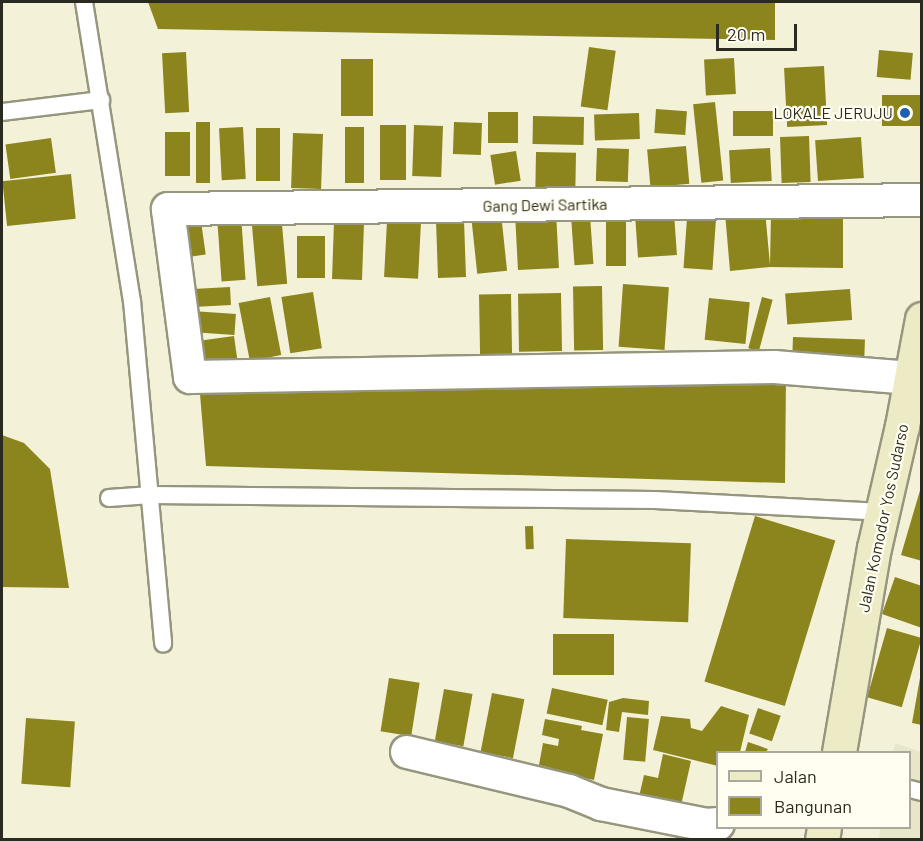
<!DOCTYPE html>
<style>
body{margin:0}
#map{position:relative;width:923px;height:841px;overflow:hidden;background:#f3f2d9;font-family:Barlow,sans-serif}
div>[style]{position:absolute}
.built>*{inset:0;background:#e8e6c8}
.building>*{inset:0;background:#8c841c;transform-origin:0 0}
.roads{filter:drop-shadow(2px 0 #96957e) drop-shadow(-2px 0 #96957e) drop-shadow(0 2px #96957e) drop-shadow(0 -2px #96957e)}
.lane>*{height:16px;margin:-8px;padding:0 8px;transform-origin:8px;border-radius:8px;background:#fff}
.street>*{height:32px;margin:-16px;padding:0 16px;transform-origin:16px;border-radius:16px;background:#fff}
.secondary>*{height:33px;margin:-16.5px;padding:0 16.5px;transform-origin:16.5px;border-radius:16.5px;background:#edebc6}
.dots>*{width:16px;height:16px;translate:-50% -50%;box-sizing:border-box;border:3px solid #fffef0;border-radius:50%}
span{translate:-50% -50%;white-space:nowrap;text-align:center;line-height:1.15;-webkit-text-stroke:4.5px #fffef0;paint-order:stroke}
.poi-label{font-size:16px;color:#2a2a21}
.right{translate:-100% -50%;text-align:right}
.street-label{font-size:16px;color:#2a2a21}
.frame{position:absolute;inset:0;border:3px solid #2a2a21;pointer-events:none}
.legend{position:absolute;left:716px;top:751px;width:195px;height:78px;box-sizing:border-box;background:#fffef0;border:2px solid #aaa99d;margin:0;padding:8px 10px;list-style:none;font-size:18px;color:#2a2a21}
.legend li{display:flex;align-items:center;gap:12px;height:30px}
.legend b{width:30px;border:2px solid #aaa99d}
.scale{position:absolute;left:716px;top:24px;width:81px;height:27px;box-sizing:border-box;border:3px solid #2a2a21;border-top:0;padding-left:8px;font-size:18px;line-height:21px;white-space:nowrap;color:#2a2a21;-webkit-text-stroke:4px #fffef0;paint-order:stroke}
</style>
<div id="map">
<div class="built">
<div style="clip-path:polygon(895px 743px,921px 752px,921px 839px,879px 840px,880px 828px,910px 828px,910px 752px,893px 752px)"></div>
</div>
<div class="building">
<div style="clip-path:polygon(148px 2px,775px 2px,775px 40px,158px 29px)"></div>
<div style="left:589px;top:47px;width:27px;height:60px;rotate:8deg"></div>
<div style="left:879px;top:50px;width:34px;height:27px;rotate:5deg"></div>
<div style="left:186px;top:52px;width:60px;height:24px;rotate:87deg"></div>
<div style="left:734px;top:58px;width:36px;height:30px;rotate:87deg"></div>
<div style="left:341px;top:59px;width:32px;height:57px"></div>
<div style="left:824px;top:66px;width:59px;height:40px;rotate:87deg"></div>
<div style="left:922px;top:95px;width:31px;height:40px;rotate:90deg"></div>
<div style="left:715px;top:102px;width:79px;height:22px;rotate:84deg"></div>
<div style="left:656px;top:109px;width:31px;height:24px;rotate:4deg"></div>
<div style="left:773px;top:111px;width:25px;height:40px;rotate:90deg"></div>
<div style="left:518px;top:112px;width:31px;height:30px;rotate:90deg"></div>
<div style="left:639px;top:113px;width:26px;height:45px;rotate:88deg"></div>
<div style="left:533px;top:116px;width:51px;height:28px;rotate:1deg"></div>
<div style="left:196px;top:122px;width:14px;height:61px"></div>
<div style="left:454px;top:122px;width:28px;height:32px;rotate:2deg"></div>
<div style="left:380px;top:125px;width:26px;height:55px"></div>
<div style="left:414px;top:125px;width:29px;height:51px;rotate:2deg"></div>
<div style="left:243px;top:127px;width:52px;height:24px;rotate:87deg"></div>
<div style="left:364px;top:127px;width:56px;height:19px;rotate:90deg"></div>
<div style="left:256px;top:128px;width:24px;height:53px"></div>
<div style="left:165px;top:132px;width:25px;height:44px"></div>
<div style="left:293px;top:133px;width:30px;height:55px;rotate:2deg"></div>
<div style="left:809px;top:136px;width:46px;height:29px;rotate:88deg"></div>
<div style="left:861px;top:137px;width:41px;height:46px;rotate:86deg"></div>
<div style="left:51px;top:138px;width:35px;height:46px;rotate:82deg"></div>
<div style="left:686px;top:146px;width:38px;height:39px;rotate:85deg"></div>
<div style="left:597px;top:148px;width:32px;height:33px;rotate:2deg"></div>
<div style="left:770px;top:148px;width:33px;height:41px;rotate:87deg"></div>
<div style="left:516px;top:151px;width:30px;height:26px;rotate:81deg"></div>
<div style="left:536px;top:152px;width:40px;height:38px;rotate:1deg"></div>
<div style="left:71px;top:174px;width:45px;height:69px;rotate:84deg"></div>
<div style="clip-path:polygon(765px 210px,770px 265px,771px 213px,843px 214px,843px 268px,770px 267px,730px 271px,725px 213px)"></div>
<div style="left:556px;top:212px;width:56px;height:41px;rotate:87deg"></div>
<div style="left:281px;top:213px;width:71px;height:30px;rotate:85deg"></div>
<div style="left:501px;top:213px;width:58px;height:30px;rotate:84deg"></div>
<div style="left:674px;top:213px;width:42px;height:39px;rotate:86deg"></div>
<div style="left:200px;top:214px;width:41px;height:28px;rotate:82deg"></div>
<div style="left:241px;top:215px;width:65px;height:24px;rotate:86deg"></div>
<div style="left:590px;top:215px;width:49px;height:19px;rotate:86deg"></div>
<div style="left:687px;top:218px;width:29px;height:50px;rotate:4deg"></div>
<div style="left:464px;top:220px;width:57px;height:28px;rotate:88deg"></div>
<div style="left:606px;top:220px;width:20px;height:46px"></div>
<div style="left:387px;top:221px;width:34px;height:56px;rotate:3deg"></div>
<div style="left:334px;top:222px;width:30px;height:57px;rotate:2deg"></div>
<div style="left:297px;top:236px;width:28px;height:42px"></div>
<div style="left:623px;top:284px;width:46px;height:63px;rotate:4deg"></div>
<div style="left:602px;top:286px;width:64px;height:29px;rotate:89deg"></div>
<div style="left:230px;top:287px;width:18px;height:42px;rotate:87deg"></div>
<div style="left:850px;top:289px;width:31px;height:65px;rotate:86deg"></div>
<div style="left:313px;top:292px;width:57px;height:32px;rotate:81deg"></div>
<div style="left:561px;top:293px;width:58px;height:43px;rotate:89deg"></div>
<div style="left:511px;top:294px;width:60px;height:32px;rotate:89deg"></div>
<div style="left:270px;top:297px;width:59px;height:32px;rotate:79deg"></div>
<div style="left:762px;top:297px;width:11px;height:53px;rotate:15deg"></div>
<div style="left:709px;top:298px;width:41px;height:42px;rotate:6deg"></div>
<div style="left:192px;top:311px;width:44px;height:21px;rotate:4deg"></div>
<div style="left:234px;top:336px;width:30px;height:35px;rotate:82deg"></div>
<div style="left:793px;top:337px;width:72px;height:27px;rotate:2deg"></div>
<div style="clip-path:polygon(786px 375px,785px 483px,206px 466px,199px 382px)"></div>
<div style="clip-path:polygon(2px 435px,24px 443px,50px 469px,69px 588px,2px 587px)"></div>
<div style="clip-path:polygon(921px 487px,922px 487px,922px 561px,901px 555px)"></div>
<div style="left:755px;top:516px;width:84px;height:173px;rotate:17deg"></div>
<div style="left:533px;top:526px;width:23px;height:8px;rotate:88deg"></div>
<div style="left:566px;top:539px;width:125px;height:79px;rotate:2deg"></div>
<div style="clip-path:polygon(895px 577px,922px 586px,922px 628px,882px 614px)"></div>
<div style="left:887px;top:628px;width:36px;height:72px;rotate:16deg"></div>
<div style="left:553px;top:634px;width:61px;height:41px"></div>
<div style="left:389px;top:678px;width:31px;height:54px;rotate:9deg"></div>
<div style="clip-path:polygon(920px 678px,922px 678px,922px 725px,912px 723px)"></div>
<div style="left:552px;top:688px;width:57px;height:26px;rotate:12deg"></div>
<div style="left:444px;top:689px;width:29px;height:53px;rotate:10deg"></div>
<div style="left:492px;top:693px;width:33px;height:60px;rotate:11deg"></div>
<div style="clip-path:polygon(623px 698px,649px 701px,648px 715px,622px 712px,619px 732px,606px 730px,609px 702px)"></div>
<div style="clip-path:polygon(721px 706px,749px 715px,740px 752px,718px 752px,718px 766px,653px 750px,661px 716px,690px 719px,691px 728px,702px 731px)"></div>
<div style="left:758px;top:708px;width:24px;height:27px;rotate:19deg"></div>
<div style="left:627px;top:717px;width:22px;height:43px;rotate:5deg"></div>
<div style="left:26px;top:718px;width:49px;height:66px;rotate:4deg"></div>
<div style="clip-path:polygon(545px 719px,582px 726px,581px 730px,603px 734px,594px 780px,550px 771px,551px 768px,539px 765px,543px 743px,558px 746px,559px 739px,542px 735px)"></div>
<div style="clip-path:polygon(748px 742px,768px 749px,766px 752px,745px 752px)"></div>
<div style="clip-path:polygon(663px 754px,691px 761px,680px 810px,638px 801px,644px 775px,658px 778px)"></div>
</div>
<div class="roads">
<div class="lane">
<div style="left:84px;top:2px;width:303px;rotate:80.9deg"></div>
<div style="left:132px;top:301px;width:344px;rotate:84.8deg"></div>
<div style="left:2px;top:112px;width:100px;rotate:-6.9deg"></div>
<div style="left:109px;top:498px;width:42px;rotate:-4.1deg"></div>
<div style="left:151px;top:495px;width:504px;rotate:0.57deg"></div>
<div style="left:655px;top:500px;width:227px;rotate:3deg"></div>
<div style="left:910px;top:789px;width:12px;rotate:14deg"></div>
</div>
<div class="street">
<div style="left:911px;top:378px;width:137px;rotate:-175.4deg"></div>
<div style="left:774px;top:367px;width:584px;rotate:179.02deg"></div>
<div style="left:190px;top:377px;width:169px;rotate:-97.5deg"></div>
<div style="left:168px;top:209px;width:754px;rotate:-0.68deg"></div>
<div style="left:407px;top:752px;width:167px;rotate:13.5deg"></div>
<div style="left:569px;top:791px;width:35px;rotate:22deg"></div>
<div style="left:601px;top:804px;width:108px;rotate:11.2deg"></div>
<div style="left:707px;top:825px;width:11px;rotate:-5deg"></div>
</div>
<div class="secondary">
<div style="left:839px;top:752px;width:207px;rotate:-80.3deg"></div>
<div style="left:874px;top:548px;width:125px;rotate:-77.1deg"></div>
<div style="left:902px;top:426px;width:109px;rotate:-79.4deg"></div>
<div style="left:822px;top:840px;width:12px;rotate:-81deg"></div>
</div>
</div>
<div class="dots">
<div style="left:905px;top:113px;background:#1c61b1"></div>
</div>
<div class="poi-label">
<span class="right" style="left:893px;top:113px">LOKALE JERUJU</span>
</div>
<div class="street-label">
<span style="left:545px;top:205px;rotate:-1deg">Gang Dewi Sartika</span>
<span style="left:883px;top:518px;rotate:-78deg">Jalan Komodor Yos Sudarso</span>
</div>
<div class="frame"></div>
<ul class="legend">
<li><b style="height:8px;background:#edebc6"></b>Jalan</li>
<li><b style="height:16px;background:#8c841c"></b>Bangunan</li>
</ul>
<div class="scale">20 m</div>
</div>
